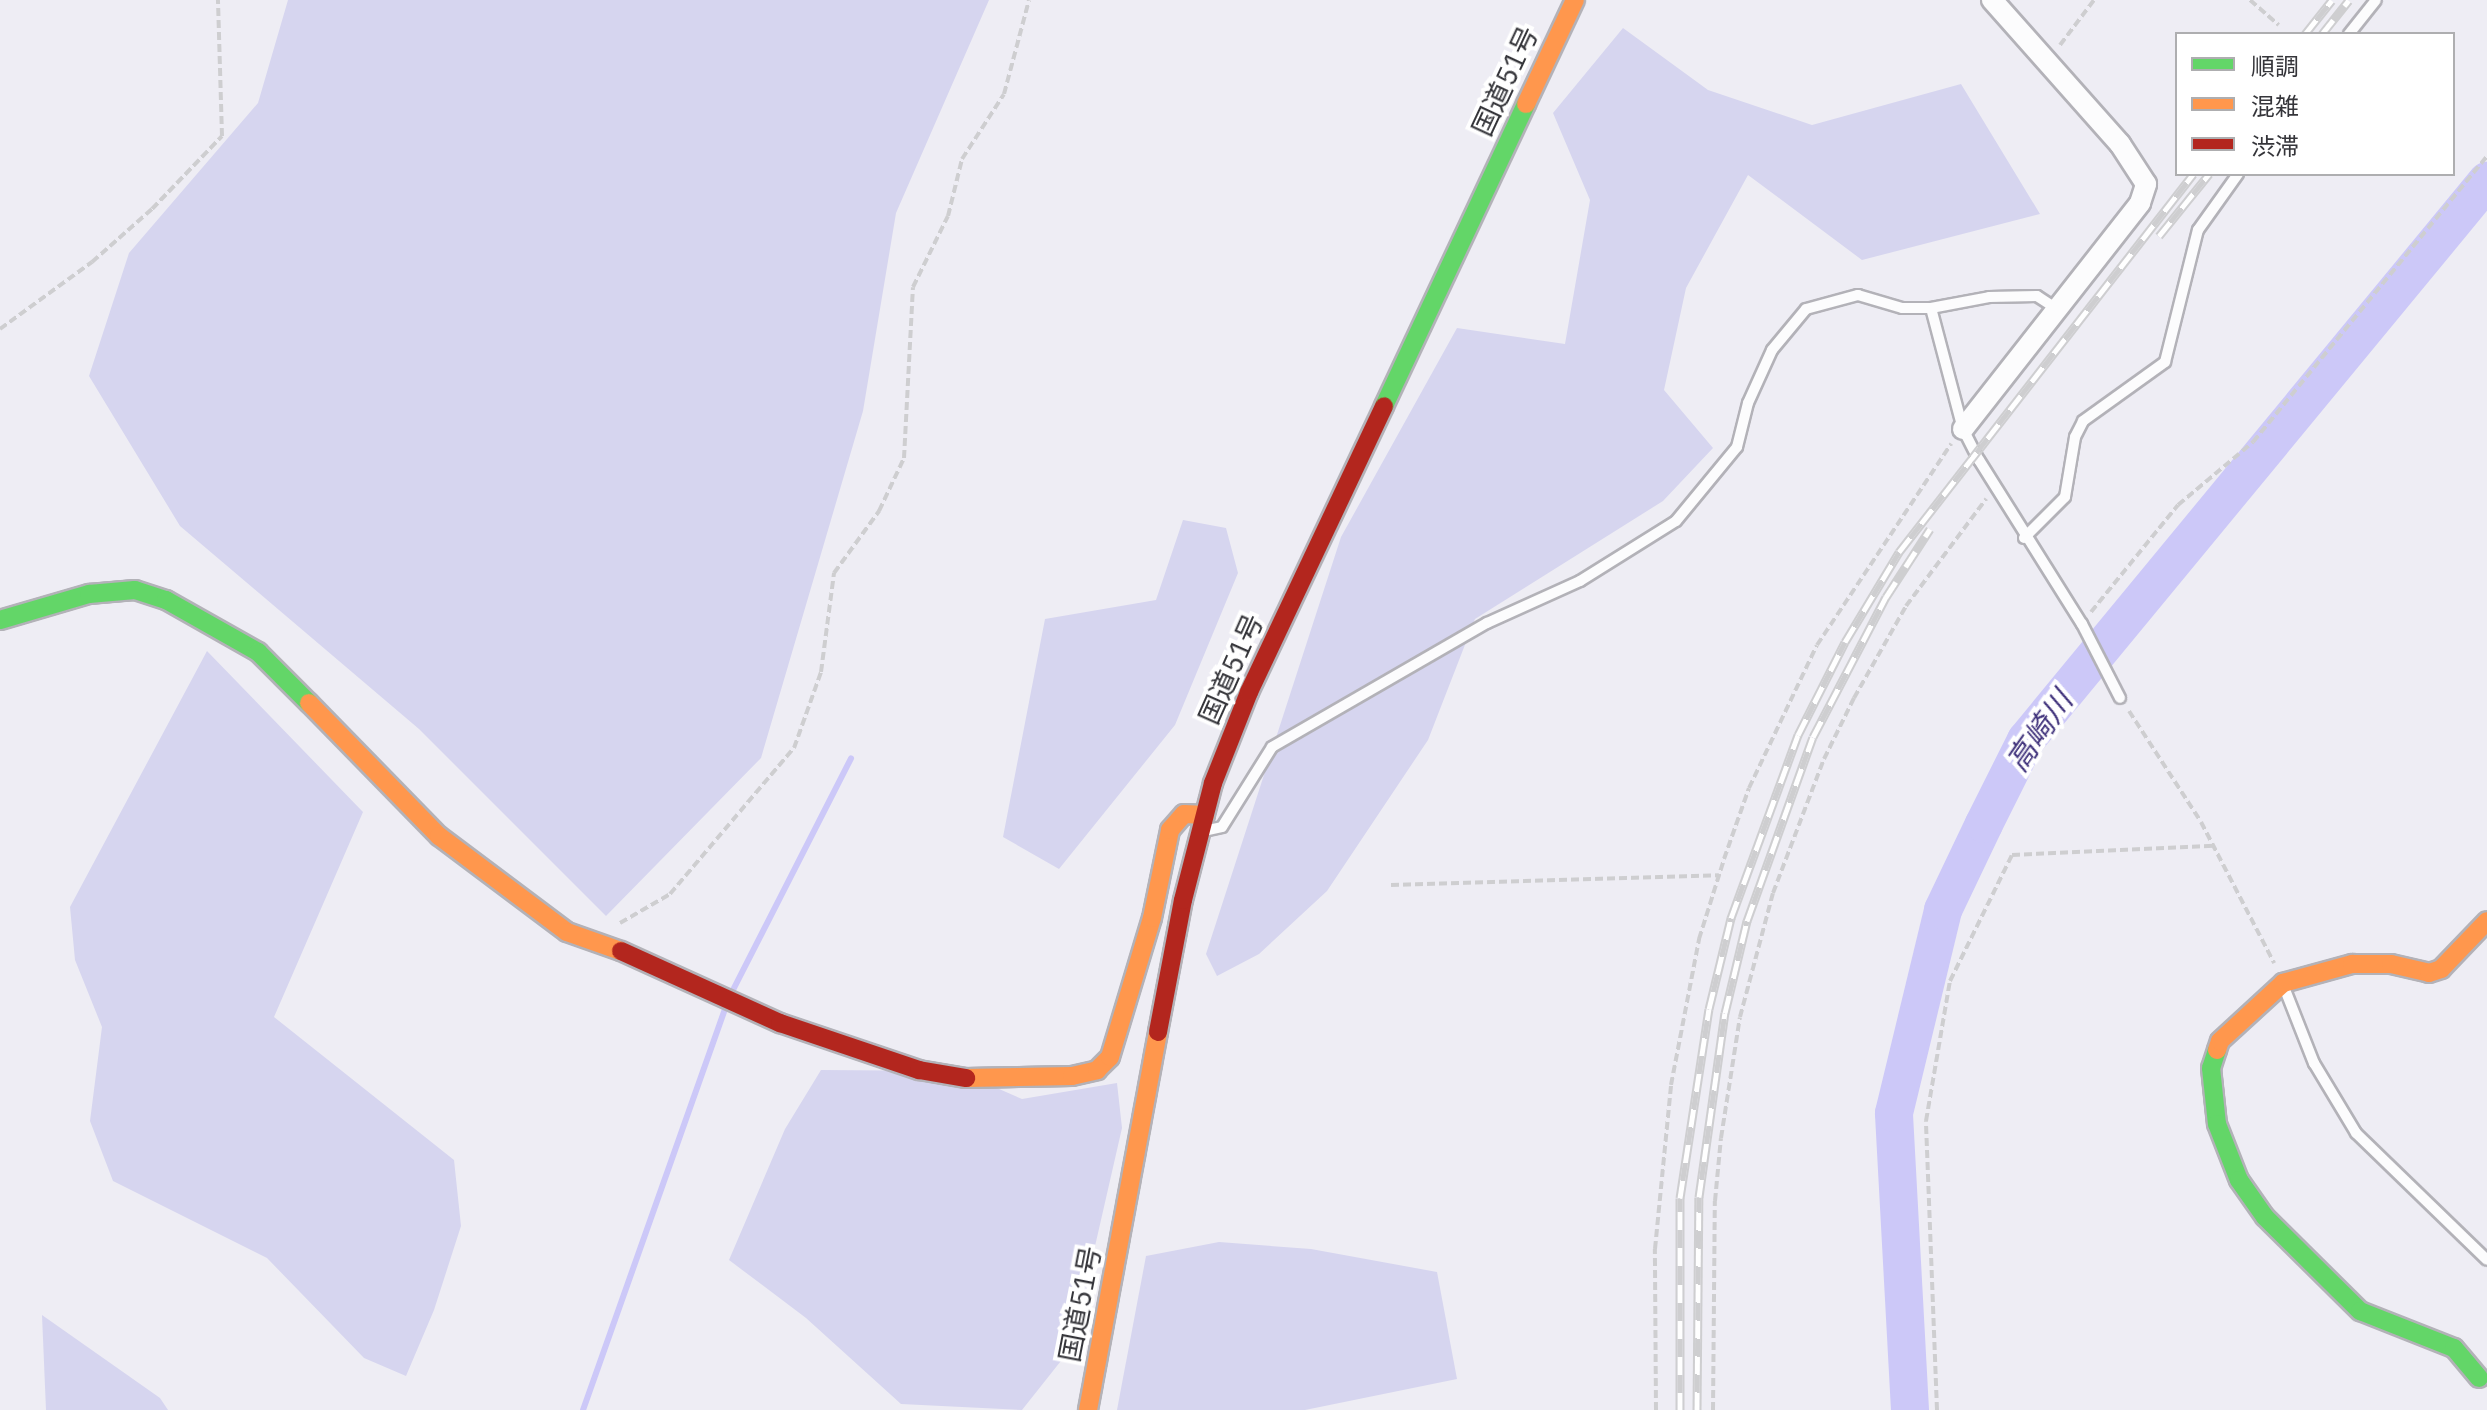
<!DOCTYPE html>
<meta charset="utf-8">
<style>
body{margin:0}
#map{position:relative;width:2487px;height:1410px;overflow:hidden;background:#eeedf4;font-family:"IBM Plex Sans","Noto Sans JP",sans-serif}
div>[style]{position:absolute}
.green>*{inset:0;background:#d6d5ef}
.stream>*{height:6px;margin:-3px;padding:0 3px;transform-origin:3px;border-radius:3px;background:#ccc8f8}
.river>*{height:38px;margin:-19px;padding:0 19px;transform-origin:19px;border-radius:19px;background:#ccc8f8}
.path>*{height:4px;margin-top:-2px;transform-origin:0;background:repeating-linear-gradient(90deg,#ceced0 0 8px,transparent 0 12px)}
.roads{filter:drop-shadow(2px 0 #b3b2b8) drop-shadow(-2px 0 #b3b2b8) drop-shadow(0 2px #b3b2b8) drop-shadow(0 -2px #b3b2b8)}
.lane>*{height:10px;margin:-5px;padding:0 5px;transform-origin:5px;border-radius:5px;background:#fcfcfd}
.street>*{height:20px;margin:-10px;padding:0 10px;transform-origin:10px;border-radius:10px;background:#fcfcfd}
.fast>*{height:18px;margin:-9px;padding:0 9px;transform-origin:9px;border-radius:9px;background:#63d668}
.slow>*{height:18px;margin:-9px;padding:0 9px;transform-origin:9px;border-radius:9px;background:#ff974d}
.jam>*{height:18px;margin:-9px;padding:0 9px;transform-origin:9px;border-radius:9px;background:#b3261e}
.rail>*{height:9px;margin-top:-4.5px;transform-origin:0;background:repeating-linear-gradient(90deg,#fff 0 18px,#ceced0 0 36px);box-sizing:border-box;border-block:2px solid #ceced0}
span{translate:-50% -50%;white-space:nowrap;text-align:center;line-height:1.15;-webkit-text-stroke:8px #fff;paint-order:stroke}
.street-label{font-size:28px;color:#35353a}
.water-label{font-size:30px;color:#3e307a;font-style:italic}
.legend{position:absolute;left:2175px;top:32px;width:280px;height:144px;box-sizing:border-box;background:#fff;border:2px solid #aeaeb0;margin:0;padding:10px 14px;list-style:none;font-size:24px;color:#35353a}
.legend li{display:flex;align-items:center;gap:16px;height:40px}
.legend b{width:40px;border:2px solid #aeaeb0}
</style>
<div id="map">
<div class="green">
<div style="clip-path:polygon(288px 0,989px 0,896px 213px,863px 411px,761px 758px,606px 916px,419px 729px,180px 526px,89px 376px,129px 253px,258px 103px)"></div>
<div style="clip-path:polygon(1623px 28px,1708px 90px,1812px 125px,1961px 84px,2040px 214px,1862px 260px,1748px 175px,1686px 288px,1664px 390px,1713px 448px,1663px 501px,1475px 619px,1428px 740px,1327px 891px,1259px 954px,1217px 976px,1206px 954px,1341px 537px,1457px 328px,1565px 344px,1590px 200px,1553px 113px)"></div>
<div style="clip-path:polygon(1183px 520px,1226px 528px,1238px 573px,1175px 725px,1059px 869px,1003px 837px,1045px 619px,1156px 600px)"></div>
<div style="clip-path:polygon(207px 651px,363px 812px,274px 1017px,454px 1160px,461px 1226px,434px 1310px,406px 1376px,364px 1358px,267px 1258px,113px 1181px,90px 1121px,102px 1027px,75px 960px,70px 907px)"></div>
<div style="clip-path:polygon(821px 1070px,958px 1071px,1022px 1099px,1117px 1083px,1122px 1128px,1072px 1347px,1022px 1410px,901px 1404px,806px 1318px,729px 1260px,785px 1129px)"></div>
<div style="clip-path:polygon(1219px 1242px,1311px 1249px,1437px 1272px,1457px 1379px,1305px 1410px,1117px 1410px,1146px 1256px)"></div>
<div style="clip-path:polygon(42px 1315px,160px 1398px,168px 1410px,46px 1410px)"></div>
</div>
<div class="stream">
<div style="left:733px;top:990px;width:260px;rotate:-63deg"></div>
<div style="left:583px;top:1410px;width:426px;rotate:-70.5deg"></div>
</div>
<div class="river">
<div style="left:1910px;top:1410px;width:297px;rotate:-93.1deg"></div>
<div style="left:1894px;top:1113px;width:209px;rotate:-76.4deg"></div>
<div style="left:1943px;top:910px;width:95px;rotate:-64.5deg"></div>
<div style="left:1984px;top:824px;width:94px;rotate:-63.4deg"></div>
<div style="left:2026px;top:740px;width:725px;rotate:-50.49deg"></div>
</div>
<div class="path">
<div style="left:2250px;top:0;width:38px;rotate:41deg"></div>
<div style="left:2060px;top:45px;width:56px;rotate:-52.9deg"></div>
<div style="left:0;top:329px;width:114px;rotate:-36.1deg"></div>
<div style="left:92px;top:262px;width:80px;rotate:-41.5deg"></div>
<div style="left:152px;top:209px;width:101px;rotate:-46.2deg"></div>
<div style="left:222px;top:136px;width:136px;rotate:-91.7deg"></div>
<div style="left:2091px;top:612px;width:138px;rotate:-50.9deg"></div>
<div style="left:2178px;top:505px;width:98px;rotate:-40deg"></div>
<div style="left:2253px;top:442px;width:370px;rotate:-50.7deg"></div>
<div style="left:2129px;top:711px;width:132px;rotate:57deg"></div>
<div style="left:2201px;top:822px;width:159px;rotate:62.6deg"></div>
<div style="left:1391px;top:885px;width:328px;rotate:-1.7deg"></div>
<div style="left:620px;top:923px;width:58px;rotate:-30.1deg"></div>
<div style="left:670px;top:894px;width:192px;rotate:-49.7deg"></div>
<div style="left:794px;top:748px;width:81px;rotate:-70.4deg"></div>
<div style="left:821px;top:672px;width:100px;rotate:-82.5deg"></div>
<div style="left:834px;top:573px;width:77px;rotate:-54deg"></div>
<div style="left:879px;top:511px;width:59px;rotate:-64.7deg"></div>
<div style="left:904px;top:458px;width:171px;rotate:-87deg"></div>
<div style="left:913px;top:287px;width:79px;rotate:-63.8deg"></div>
<div style="left:948px;top:216px;width:59px;rotate:-76.2deg"></div>
<div style="left:962px;top:159px;width:77px;rotate:-57.1deg"></div>
<div style="left:1004px;top:94px;width:97px;rotate:-75.1deg"></div>
<div style="left:1656px;top:1410px;width:161px;rotate:-90.4deg"></div>
<div style="left:1655px;top:1249px;width:165px;rotate:-84.4deg"></div>
<div style="left:1671px;top:1085px;width:149px;rotate:-79.1deg"></div>
<div style="left:1699px;top:939px;width:84px;rotate:-72.6deg"></div>
<div style="left:1724px;top:859px;width:75px;rotate:-70.6deg"></div>
<div style="left:1749px;top:788px;width:158px;rotate:-64.6deg"></div>
<div style="left:1817px;top:645px;width:242px;rotate:-56.3deg"></div>
<div style="left:1713px;top:1410px;width:209px;rotate:-89.5deg"></div>
<div style="left:1715px;top:1201px;width:63px;rotate:-84.6deg"></div>
<div style="left:1721px;top:1138px;width:122px;rotate:-81.1deg"></div>
<div style="left:1740px;top:1017px;width:128px;rotate:-75.1deg"></div>
<div style="left:1773px;top:893px;width:143px;rotate:-69.2deg"></div>
<div style="left:1824px;top:759px;width:68px;rotate:-63.8deg"></div>
<div style="left:1854px;top:698px;width:106px;rotate:-60.5deg"></div>
<div style="left:1906px;top:606px;width:134px;rotate:-53.2deg"></div>
<div style="left:1937px;top:1410px;width:289px;rotate:-92.2deg"></div>
<div style="left:1926px;top:1121px;width:142px;rotate:-80.3deg"></div>
<div style="left:1950px;top:981px;width:140px;rotate:-63.8deg"></div>
<div style="left:2012px;top:855px;width:202px;rotate:-2.6deg"></div>
</div>
<div class="roads">
<div class="lane">
<div style="left:2349px;top:34px;width:43px;rotate:-51.5deg"></div>
<div style="left:1931px;top:308px;width:125px;rotate:75.2deg"></div>
<div style="left:1963px;top:429px;width:35px;rotate:63deg"></div>
<div style="left:1979px;top:460px;width:194px;rotate:57.9deg"></div>
<div style="left:2082px;top:624px;width:83px;rotate:62.8deg"></div>
<div style="left:2024px;top:538px;width:58px;rotate:-45deg"></div>
<div style="left:2065px;top:497px;width:61px;rotate:-80.5deg"></div>
<div style="left:2075px;top:437px;width:18px;rotate:-63deg"></div>
<div style="left:2083px;top:421px;width:101px;rotate:-35.7deg"></div>
<div style="left:2165px;top:362px;width:136px;rotate:-76deg"></div>
<div style="left:2198px;top:230px;width:69px;rotate:-54.5deg"></div>
<div style="left:1208px;top:830px;width:14px;rotate:-12deg"></div>
<div style="left:1222px;top:827px;width:94px;rotate:-58deg"></div>
<div style="left:1272px;top:747px;width:248px;rotate:-30deg"></div>
<div style="left:1487px;top:623px;width:102px;rotate:-24.3deg"></div>
<div style="left:1580px;top:581px;width:113px;rotate:-32deg"></div>
<div style="left:1676px;top:521px;width:96px;rotate:-50.5deg"></div>
<div style="left:1737px;top:447px;width:45px;rotate:-76deg"></div>
<div style="left:1748px;top:403px;width:58px;rotate:-65.6deg"></div>
<div style="left:1772px;top:350px;width:53px;rotate:-50.3deg"></div>
<div style="left:1806px;top:309px;width:54px;rotate:-15.1deg"></div>
<div style="left:1858px;top:295px;width:46px;rotate:16.5deg"></div>
<div style="left:1902px;top:308px;width:29px"></div>
<div style="left:1931px;top:308px;width:59px;rotate:-10.7deg"></div>
<div style="left:1989px;top:297px;width:48px;rotate:-1.2deg"></div>
<div style="left:2037px;top:296px;width:24px;rotate:33deg"></div>
<div style="left:2284px;top:987px;width:82px;rotate:68.5deg"></div>
<div style="left:2314px;top:1063px;width:82px;rotate:59deg"></div>
<div style="left:2356px;top:1133px;width:182px;rotate:44.1deg"></div>
</div>
<div class="street">
<div style="left:1963px;top:429px;width:287px;rotate:-51.9deg"></div>
<div style="left:2140px;top:203px;width:20px;rotate:-72deg"></div>
<div style="left:2146px;top:184px;width:48px;rotate:-123deg"></div>
<div style="left:2120px;top:144px;width:193px;rotate:-131.6deg"></div>
</div>
<div class="fast">
<div style="left:1384px;top:406px;width:334px;rotate:-64.8deg"></div>
<div style="left:0;top:620px;width:93px;rotate:-16.3deg"></div>
<div style="left:89px;top:594px;width:46px;rotate:-5deg"></div>
<div style="left:135px;top:590px;width:33px;rotate:18deg"></div>
<div style="left:166px;top:600px;width:106px;rotate:29.5deg"></div>
<div style="left:258px;top:652px;width:72px;rotate:45deg"></div>
<div style="left:2217px;top:1050px;width:19px;rotate:108deg"></div>
<div style="left:2211px;top:1068px;width:56px;rotate:83.9deg"></div>
<div style="left:2217px;top:1124px;width:60px;rotate:68.6deg"></div>
<div style="left:2239px;top:1180px;width:45px;rotate:54.9deg"></div>
<div style="left:2265px;top:1217px;width:134px;rotate:44.7deg"></div>
<div style="left:2360px;top:1311px;width:101px;rotate:21.5deg"></div>
<div style="left:2454px;top:1348px;width:39px;rotate:50deg"></div>
</div>
<div class="slow">
<div style="left:1526px;top:104px;width:115px;rotate:-64.8deg"></div>
<div style="left:309px;top:703px;width:186px;rotate:45.7deg"></div>
<div style="left:439px;top:836px;width:160px;rotate:36.9deg"></div>
<div style="left:567px;top:932px;width:57px;rotate:19.4deg"></div>
<div style="left:2217px;top:1050px;width:9px;rotate:-72deg"></div>
<div style="left:2220px;top:1041px;width:86px;rotate:-42.6deg"></div>
<div style="left:2283px;top:983px;width:72px;rotate:-15.4deg"></div>
<div style="left:2352px;top:964px;width:39px"></div>
<div style="left:2391px;top:964px;width:39px;rotate:13deg"></div>
<div style="left:2429px;top:973px;width:13px;rotate:-18deg"></div>
<div style="left:2441px;top:969px;width:66px;rotate:-46.2deg"></div>
<div style="left:966px;top:1078px;width:106px;rotate:-1.1deg"></div>
<div style="left:1072px;top:1076px;width:26px;rotate:-13deg"></div>
<div style="left:1097px;top:1070px;width:18px;rotate:-45deg"></div>
<div style="left:1110px;top:1057px;width:145px;rotate:-73.2deg"></div>
<div style="left:1152px;top:918px;width:90px;rotate:-78.4deg"></div>
<div style="left:1170px;top:830px;width:21px;rotate:-49deg"></div>
<div style="left:1184px;top:814px;width:21px;rotate:3deg"></div>
<div style="left:1088px;top:1410px;width:384px;rotate:-79.5deg"></div>
</div>
<div class="jam">
<div style="left:621px;top:951px;width:175px;rotate:24.4deg"></div>
<div style="left:780px;top:1023px;width:147px;rotate:18.7deg"></div>
<div style="left:919px;top:1070px;width:48px;rotate:9.7deg"></div>
<div style="left:1158px;top:1032px;width:134px;rotate:-79.3deg"></div>
<div style="left:1183px;top:900px;width:121px;rotate:-75.6deg"></div>
<div style="left:1213px;top:783px;width:98px;rotate:-68.4deg"></div>
<div style="left:1249px;top:692px;width:316px;rotate:-64.7deg"></div>
</div>
</div>
<div class="rail">
<div style="left:2305px;top:34px;width:43px;rotate:-51.5deg"></div>
<div style="left:2322px;top:34px;width:43px;rotate:-51.5deg"></div>
<div style="left:2159px;top:236px;width:80px;rotate:-51.1deg"></div>
<div style="left:1680px;top:1410px;width:212px;rotate:-90deg"></div>
<div style="left:1680px;top:1198px;width:191px;rotate:-81.3deg"></div>
<div style="left:1709px;top:1009px;width:94px;rotate:-76.4deg"></div>
<div style="left:1731px;top:918px;width:195px;rotate:-69.9deg"></div>
<div style="left:1798px;top:735px;width:104px;rotate:-63.2deg"></div>
<div style="left:1845px;top:642px;width:105px;rotate:-59deg"></div>
<div style="left:1899px;top:552px;width:479px;rotate:-52.1deg"></div>
<div style="left:1697px;top:1410px;width:213px;rotate:-89.5deg"></div>
<div style="left:1699px;top:1197px;width:186px;rotate:-82deg"></div>
<div style="left:1725px;top:1013px;width:95px;rotate:-76.6deg"></div>
<div style="left:1747px;top:921px;width:195px;rotate:-70.3deg"></div>
<div style="left:1813px;top:737px;width:158px;rotate:-62.5deg"></div>
<div style="left:1886px;top:597px;width:81px;rotate:-57.1deg"></div>
</div>
<div class="street-label">
<span style="left:1505px;top:81px;rotate:-65deg">国道51号</span>
<span style="left:1231px;top:669px;rotate:-66deg">国道51号</span>
<span style="left:1080px;top:1304px;rotate:-79deg">国道51号</span>
</div>
<div class="water-label">
<span style="left:2039px;top:731px;rotate:-55deg">高崎川</span>
</div>
<ul class="legend">
<li><b style="height:10px;background:#63d668"></b>順調</li>
<li><b style="height:10px;background:#ff974d"></b>混雑</li>
<li><b style="height:10px;background:#b3261e"></b>渋滞</li>
</ul>
</div>
